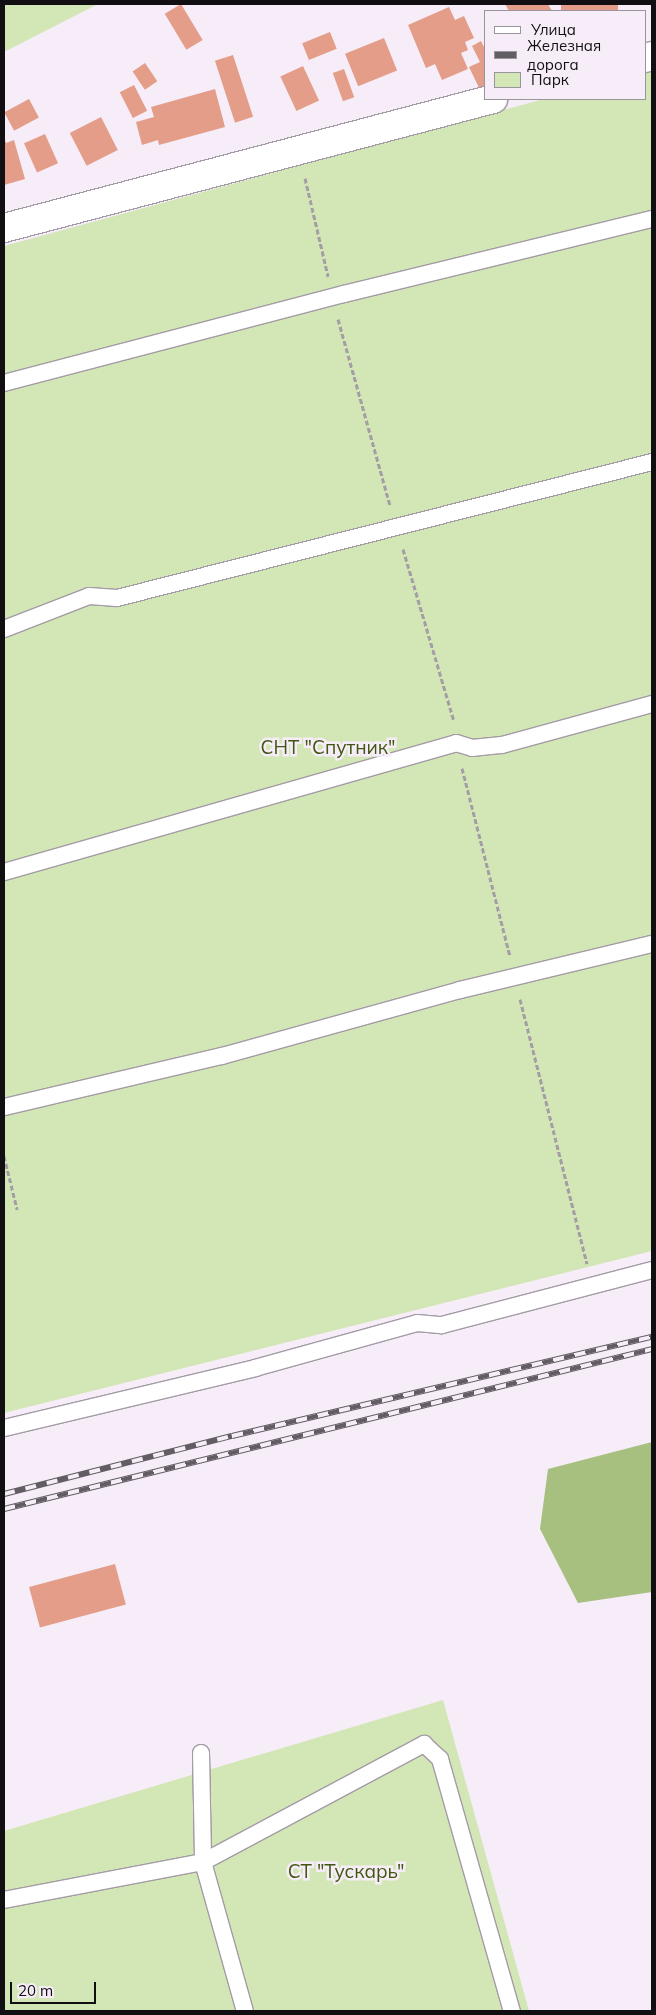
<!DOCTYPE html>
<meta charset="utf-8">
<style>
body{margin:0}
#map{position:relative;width:656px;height:2015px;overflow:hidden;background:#f6edf9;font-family:Mulish,sans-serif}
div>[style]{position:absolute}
.green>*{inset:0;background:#d3e6b5}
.forest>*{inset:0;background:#a7bf7f}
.building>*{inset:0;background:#e49d89;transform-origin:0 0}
.path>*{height:3px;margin-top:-1.5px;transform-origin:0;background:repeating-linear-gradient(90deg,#a49da6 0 5px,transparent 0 7.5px)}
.roads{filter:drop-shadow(1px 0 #a39ba5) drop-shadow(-1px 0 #a39ba5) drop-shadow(0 1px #a39ba5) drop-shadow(0 -1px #a39ba5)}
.service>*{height:16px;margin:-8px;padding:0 8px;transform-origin:8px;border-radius:8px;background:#fff}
.minor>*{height:28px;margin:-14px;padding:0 14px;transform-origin:14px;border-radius:14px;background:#fff}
.rail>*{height:5.5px;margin-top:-2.75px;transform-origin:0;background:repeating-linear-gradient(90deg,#f6edf9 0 11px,#625d63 0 22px);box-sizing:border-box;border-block:1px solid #625d63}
span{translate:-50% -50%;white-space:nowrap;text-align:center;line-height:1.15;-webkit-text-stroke:5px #f6edf9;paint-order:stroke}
.park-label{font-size:19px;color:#425611}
.frame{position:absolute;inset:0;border:5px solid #110f12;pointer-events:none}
.legend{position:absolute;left:484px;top:10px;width:162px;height:90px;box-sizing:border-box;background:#f6edf9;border:1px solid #9a949d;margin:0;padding:6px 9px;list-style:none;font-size:15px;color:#110f12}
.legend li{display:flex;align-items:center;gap:10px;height:25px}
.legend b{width:25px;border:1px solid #9a949d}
.scale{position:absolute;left:10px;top:1982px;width:86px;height:22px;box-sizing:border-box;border:2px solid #110f12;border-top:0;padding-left:6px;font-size:15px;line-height:18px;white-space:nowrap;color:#110f12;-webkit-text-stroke:4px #f6edf9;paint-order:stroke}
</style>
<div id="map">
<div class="green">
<div style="clip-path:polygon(4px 4px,98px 4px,4px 52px)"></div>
<div style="clip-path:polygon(652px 70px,652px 1251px,4px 1413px,4px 246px,544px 99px,645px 99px,645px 72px)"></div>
<div style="clip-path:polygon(443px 1700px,529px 2011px,4px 2011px,4px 1831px)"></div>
</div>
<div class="forest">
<div style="clip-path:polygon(652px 1442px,652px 1592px,578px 1603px,540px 1529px,548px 1469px)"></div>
</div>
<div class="building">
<div style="left:181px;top:4px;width:42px;height:19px;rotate:59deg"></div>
<div style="clip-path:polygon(505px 4px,548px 4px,552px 11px,509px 11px)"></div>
<div style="left:561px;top:4px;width:57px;height:8px"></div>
<div style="clip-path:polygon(449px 7px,455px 20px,464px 16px,474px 38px,465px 42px,468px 50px,461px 53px,468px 69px,442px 80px,435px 64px,426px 68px,408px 25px)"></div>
<div style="left:330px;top:32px;width:18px;height:30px;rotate:68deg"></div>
<div style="left:384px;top:38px;width:35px;height:42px;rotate:68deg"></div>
<div style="clip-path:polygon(481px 41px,485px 49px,485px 92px,482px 94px,469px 67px,480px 62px,472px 46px)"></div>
<div style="left:233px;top:55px;width:65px;height:19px;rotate:72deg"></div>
<div style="left:145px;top:63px;width:22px;height:15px;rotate:56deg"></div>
<div style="left:303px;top:66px;width:38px;height:25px;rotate:65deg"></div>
<div style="left:344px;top:69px;width:30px;height:12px;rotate:70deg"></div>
<div style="left:134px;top:85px;width:29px;height:16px;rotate:63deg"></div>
<div style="clip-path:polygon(215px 89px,225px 127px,159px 145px,158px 140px,142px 145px,136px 122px,154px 117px,151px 107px)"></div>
<div style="left:29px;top:99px;width:21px;height:28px;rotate:62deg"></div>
<div style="left:101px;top:117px;width:37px;height:35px;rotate:63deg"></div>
<div style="left:45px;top:134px;width:32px;height:23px;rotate:66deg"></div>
<div style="clip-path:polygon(4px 137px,6px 143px,14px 140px,25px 179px,4px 185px)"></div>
<div style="left:115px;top:1564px;width:42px;height:89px;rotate:75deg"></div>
</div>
<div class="path">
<div style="left:305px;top:178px;width:101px;rotate:76.8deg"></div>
<div style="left:338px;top:319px;width:193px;rotate:74.4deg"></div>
<div style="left:403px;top:549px;width:179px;rotate:73.5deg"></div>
<div style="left:462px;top:768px;width:194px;rotate:75.7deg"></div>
<div style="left:520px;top:999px;width:273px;rotate:75.8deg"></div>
<div style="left:4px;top:1156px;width:55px;rotate:76.2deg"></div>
</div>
<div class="roads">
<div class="service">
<div style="left:4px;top:383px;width:351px;rotate:-14.7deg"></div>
<div style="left:344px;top:294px;width:317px;rotate:-13.7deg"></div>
<div style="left:4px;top:629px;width:91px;rotate:-21.2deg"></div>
<div style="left:89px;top:596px;width:28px;rotate:4deg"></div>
<div style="left:117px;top:598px;width:552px;rotate:-14.26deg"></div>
<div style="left:4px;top:872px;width:470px;rotate:-15.9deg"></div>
<div style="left:456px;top:743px;width:17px;rotate:17deg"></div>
<div style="left:472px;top:748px;width:30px;rotate:-6deg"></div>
<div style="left:502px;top:745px;width:156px;rotate:-15.3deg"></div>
<div style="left:4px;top:1107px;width:224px;rotate:-13.2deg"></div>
<div style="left:222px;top:1056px;width:247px;rotate:-15.5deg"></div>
<div style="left:460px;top:990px;width:197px;rotate:-13.5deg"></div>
<div style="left:4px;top:1428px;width:258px;rotate:-13.4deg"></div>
<div style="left:255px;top:1368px;width:168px;rotate:-15.5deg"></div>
<div style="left:417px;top:1323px;width:25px;rotate:5deg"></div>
<div style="left:442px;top:1325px;width:217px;rotate:-14.7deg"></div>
<div style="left:201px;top:1753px;width:109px;rotate:88.9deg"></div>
<div style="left:203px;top:1862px;width:155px;rotate:74.3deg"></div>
<div style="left:4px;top:1900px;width:203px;rotate:-10.8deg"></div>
<div style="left:203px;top:1862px;width:251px;rotate:-28.1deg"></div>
<div style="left:424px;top:1744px;width:22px;rotate:43deg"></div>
<div style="left:440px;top:1759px;width:262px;rotate:74.1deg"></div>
</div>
<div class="minor">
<div style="left:645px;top:58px;width:7px;rotate:-16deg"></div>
<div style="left:4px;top:228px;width:506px;rotate:-14.78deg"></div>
</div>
</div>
<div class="rail">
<div style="left:4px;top:1494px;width:235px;rotate:-14.3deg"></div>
<div style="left:232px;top:1436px;width:432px;rotate:-13.3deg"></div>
<div style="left:4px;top:1509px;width:667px;rotate:-13.87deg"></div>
</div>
<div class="park-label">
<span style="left:328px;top:748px">СНТ "Спутник"</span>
<span style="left:346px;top:1872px">СТ "Тускарь"</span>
</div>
<div class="frame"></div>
<ul class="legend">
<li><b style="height:6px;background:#fff"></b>Улица</li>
<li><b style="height:6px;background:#625d63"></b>Железная дорога</li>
<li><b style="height:14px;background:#d3e6b5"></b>Парк</li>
</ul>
<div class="scale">20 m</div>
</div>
